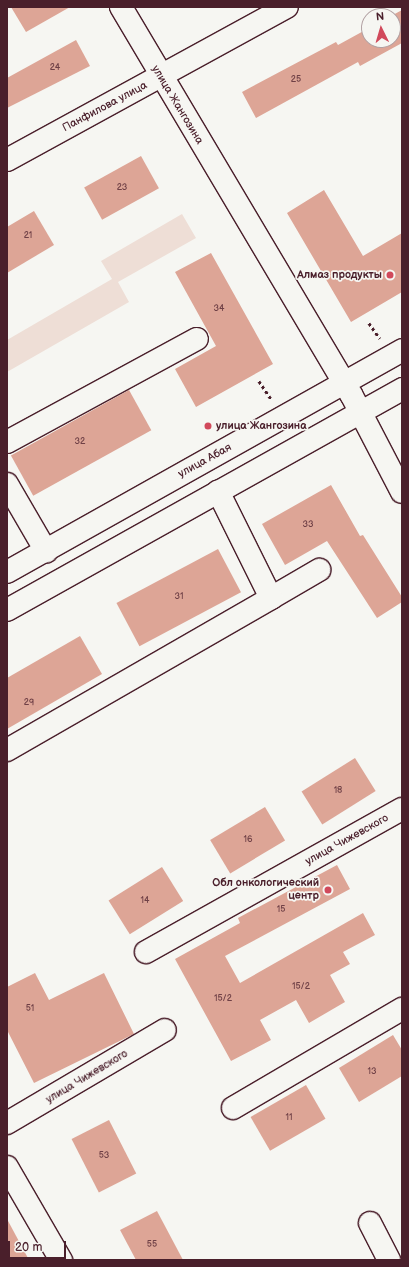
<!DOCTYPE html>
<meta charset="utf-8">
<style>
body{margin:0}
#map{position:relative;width:409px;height:1267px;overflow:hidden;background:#f6f6f2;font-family:"Balsamiq Sans",sans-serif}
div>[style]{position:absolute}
.built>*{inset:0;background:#eeded6}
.building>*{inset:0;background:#dda596;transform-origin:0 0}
.path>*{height:2.5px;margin-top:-1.25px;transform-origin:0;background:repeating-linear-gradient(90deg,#4a1f2b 0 3px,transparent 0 6px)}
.roads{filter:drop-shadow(1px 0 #4a1f2b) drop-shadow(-1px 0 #4a1f2b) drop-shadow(0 1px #4a1f2b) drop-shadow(0 -1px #4a1f2b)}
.minor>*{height:22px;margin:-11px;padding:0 11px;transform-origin:11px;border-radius:11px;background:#f6f6f2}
.major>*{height:22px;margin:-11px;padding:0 11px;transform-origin:11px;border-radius:11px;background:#f6f6f2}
.dots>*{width:11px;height:11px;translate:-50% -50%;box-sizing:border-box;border:2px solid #f6f6f2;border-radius:50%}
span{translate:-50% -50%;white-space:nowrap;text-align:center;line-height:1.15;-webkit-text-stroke:3.5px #f6f6f2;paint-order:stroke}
.number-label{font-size:9px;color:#6f4046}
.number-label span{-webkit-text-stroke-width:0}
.street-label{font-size:11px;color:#4a1f2b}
.poi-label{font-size:11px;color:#4a1f2b;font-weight:700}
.right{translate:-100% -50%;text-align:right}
.left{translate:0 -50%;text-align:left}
.frame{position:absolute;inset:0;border:8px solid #4a1f2b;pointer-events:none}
.north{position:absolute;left:361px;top:8px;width:40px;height:40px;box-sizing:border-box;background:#f6f6f2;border:1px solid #b1a0a2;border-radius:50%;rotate:355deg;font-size:11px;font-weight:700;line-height:16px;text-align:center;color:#4a1f2b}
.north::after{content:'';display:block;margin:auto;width:14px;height:18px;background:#d1495b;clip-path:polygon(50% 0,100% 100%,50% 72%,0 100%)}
.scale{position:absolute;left:8px;top:1241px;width:58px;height:18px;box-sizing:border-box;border:2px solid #4a1f2b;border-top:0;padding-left:5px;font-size:12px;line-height:14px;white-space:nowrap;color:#4a1f2b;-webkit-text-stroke:3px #f6f6f2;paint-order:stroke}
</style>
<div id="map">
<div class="built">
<div style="clip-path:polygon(182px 214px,196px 238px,118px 282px,129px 302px,7px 372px,7px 340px,112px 279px,101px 261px)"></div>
</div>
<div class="building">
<div style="clip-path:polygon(11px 7px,70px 7px,26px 32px)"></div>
<div style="clip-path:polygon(402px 10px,402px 43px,360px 66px,358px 62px,256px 118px,242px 92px,336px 42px,338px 45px,369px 28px,369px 40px,393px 40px,393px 16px,391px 16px)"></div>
<div style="clip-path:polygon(76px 40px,90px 66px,7px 108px,7px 78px)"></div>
<div style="left:141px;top:156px;width:37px;height:65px;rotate:61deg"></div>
<div style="clip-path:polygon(324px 190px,363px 256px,402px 233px,402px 292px,351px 322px,287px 213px)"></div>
<div style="clip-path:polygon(34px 211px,54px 245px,7px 273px,7px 227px)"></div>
<div style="clip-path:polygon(211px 253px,273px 364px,196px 407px,175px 369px,216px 346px,175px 272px)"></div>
<div style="left:129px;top:390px;width:46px;height:135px;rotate:61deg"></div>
<div style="clip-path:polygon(331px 485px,360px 536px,363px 535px,402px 597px,402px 602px,377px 618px,327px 541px,285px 565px,262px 524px)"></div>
<div style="left:218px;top:549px;width:49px;height:115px;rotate:62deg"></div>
<div style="clip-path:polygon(80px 636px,102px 674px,7px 729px,7px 678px)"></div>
<div style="left:355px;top:758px;width:39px;height:63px;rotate:58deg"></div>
<div style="left:265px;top:807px;width:39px;height:64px;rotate:59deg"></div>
<div style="clip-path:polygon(337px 865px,350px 889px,225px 956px,240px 983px,363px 913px,375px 935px,343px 952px,350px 964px,330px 975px,345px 1002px,309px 1023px,296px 1000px,260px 1020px,271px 1040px,231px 1061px,175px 959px,240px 923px,238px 918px)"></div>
<div style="left:162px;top:867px;width:40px;height:63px;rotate:58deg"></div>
<div style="clip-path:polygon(35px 973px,49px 1000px,104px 973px,134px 1034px,34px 1083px,7px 1030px,7px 987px)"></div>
<div style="clip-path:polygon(393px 1035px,402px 1050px,402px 1076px,359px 1102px,339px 1068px)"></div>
<div style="left:306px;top:1085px;width:39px;height:64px;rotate:60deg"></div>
<div style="left:109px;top:1120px;width:60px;height:42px;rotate:63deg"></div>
<div style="clip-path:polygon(157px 1211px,183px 1260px,136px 1260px,120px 1230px)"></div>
<div style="clip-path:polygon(7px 1219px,29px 1260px,7px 1260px)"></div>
</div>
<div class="path">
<div style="left:369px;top:323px;width:19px;rotate:55deg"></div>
<div style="left:259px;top:381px;width:23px;rotate:56deg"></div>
</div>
<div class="roads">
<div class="minor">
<div style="left:121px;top:7px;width:452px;rotate:59.3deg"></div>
<div style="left:352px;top:396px;width:108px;rotate:62.5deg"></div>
<div style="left:7px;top:160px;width:319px;rotate:-28.7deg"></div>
<div style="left:7px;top:442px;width:216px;rotate:-28.5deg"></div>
<div style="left:7px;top:484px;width:78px;rotate:59.8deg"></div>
<div style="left:271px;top:598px;width:56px;rotate:-30.3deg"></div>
<div style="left:7px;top:750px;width:305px;rotate:-29.9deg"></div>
<div style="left:271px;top:598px;width:119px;rotate:-116.4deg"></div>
<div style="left:146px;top:952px;width:293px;rotate:-29.2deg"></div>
<div style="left:233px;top:1108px;width:196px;rotate:-30.4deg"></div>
<div style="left:7px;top:1123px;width:183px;rotate:-30.5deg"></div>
<div style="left:7px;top:1167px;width:108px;rotate:59.9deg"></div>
<div style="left:370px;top:1223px;width:42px;rotate:62.8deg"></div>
</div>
<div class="major">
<div style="left:7px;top:572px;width:453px;rotate:-29.3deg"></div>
<div style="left:7px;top:610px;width:453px;rotate:-29.2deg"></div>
</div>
</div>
<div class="dots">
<div style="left:390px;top:275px;background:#d1495b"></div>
<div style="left:208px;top:426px;background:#d1495b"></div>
<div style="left:328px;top:890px;background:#d1495b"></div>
</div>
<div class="number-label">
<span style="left:55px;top:68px">24</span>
<span style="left:296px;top:80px">25</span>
<span style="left:122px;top:188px">23</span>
<span style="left:28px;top:236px">21</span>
<span style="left:219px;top:309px">34</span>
<span style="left:80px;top:442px">32</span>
<span style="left:308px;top:525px">33</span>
<span style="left:179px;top:597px">31</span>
<span style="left:29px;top:703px">29</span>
<span style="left:338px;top:791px">18</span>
<span style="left:248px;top:840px">16</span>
<span style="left:145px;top:901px">14</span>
<span style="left:281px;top:910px">15</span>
<span style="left:301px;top:987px">15/2</span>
<span style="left:223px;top:999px">15/2</span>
<span style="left:30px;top:1009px">51</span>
<span style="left:372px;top:1072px">13</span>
<span style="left:289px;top:1118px">11</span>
<span style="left:104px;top:1156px">53</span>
<span style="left:152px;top:1245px">55</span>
</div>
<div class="street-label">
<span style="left:177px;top:105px;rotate:59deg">улица Жангозина</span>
<span style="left:105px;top:107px;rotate:-28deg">Панфилова улица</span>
<span style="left:205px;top:461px;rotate:-29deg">улица Абая</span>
<span style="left:347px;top:840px;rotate:-29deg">улица Чижевского</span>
<span style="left:87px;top:1077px;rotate:-31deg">улица Чижевского</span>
</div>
<div class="poi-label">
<span class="right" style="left:382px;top:275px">Алмаз продукты</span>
<span class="left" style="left:216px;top:426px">улица Жангозина</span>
<span class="right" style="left:319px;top:890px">Обл онкологический<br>центр</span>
</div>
<div class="frame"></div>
<div class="north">N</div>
<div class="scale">20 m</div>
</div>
